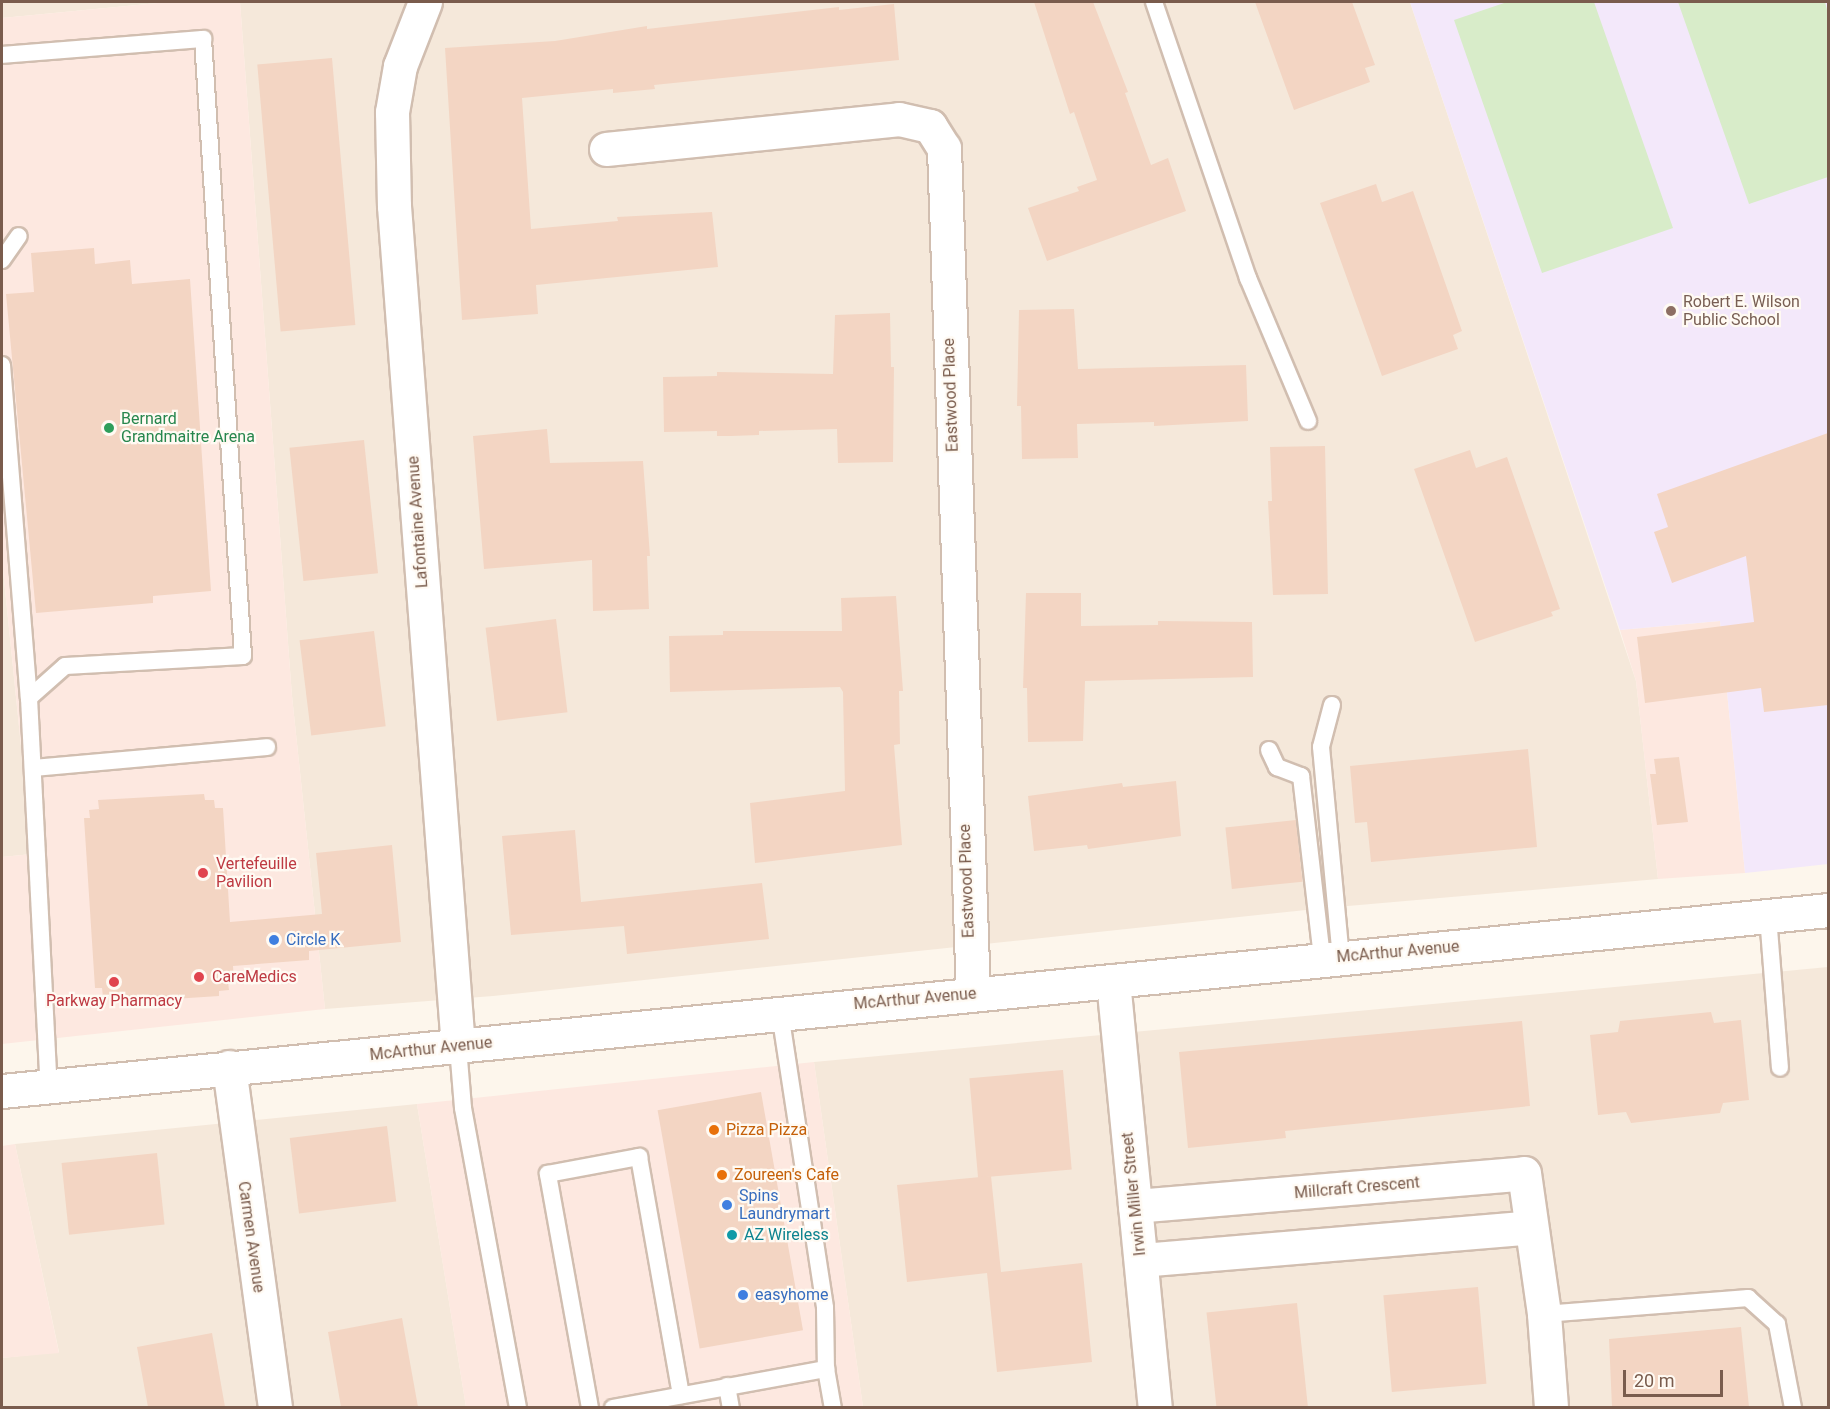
<!DOCTYPE html>
<style>
body{margin:0}
#map{position:relative;width:1830px;height:1409px;overflow:hidden;background:#fdf6ec;font-family:Roboto,sans-serif}
div>[style]{position:absolute}
.residential>*{inset:0;background:#f5e8da}
.commercial>*{inset:0;background:#fde8e0}
.education>*{inset:0;background:#f3e8fa}
.green>*{inset:0;background:#d8ecc9}
.building>*{inset:0;background:#f3d5c3;transform-origin:0 0}
.roads{filter:drop-shadow(2px 0 #d1beb0) drop-shadow(-2px 0 #d1beb0) drop-shadow(0 2px #d1beb0) drop-shadow(0 -2px #d1beb0)}
.service>*{height:16px;margin:-8px;padding:0 8px;transform-origin:8px;border-radius:8px;background:#fff}
.minor>*{height:33px;margin:-16.5px;padding:0 16.5px;transform-origin:16.5px;border-radius:16.5px;background:#fff}
.tertiary>*{height:33px;margin:-16.5px;padding:0 16.5px;transform-origin:16.5px;border-radius:16.5px;background:#fff}
.secondary>*{height:33px;margin:-16.5px;padding:0 16.5px;transform-origin:16.5px;border-radius:16.5px;background:#fff}
.dots>*{width:16px;height:16px;translate:-50% -50%;box-sizing:border-box;border:3px solid #fffaf3;border-radius:50%}
span{translate:-50% -50%;white-space:nowrap;text-align:center;line-height:1.15;-webkit-text-stroke:4.5px #fffaf3;paint-order:stroke}
.education-label{font-size:16px;color:#785e54}
.left{translate:0 -50%;text-align:left}
.street-label{font-size:16px;color:#7a5c4d}
.leisure-label{font-size:16px;color:#27864d}
.health-label{font-size:16px;color:#be3a42}
.shop-label{font-size:16px;color:#366cbe}
.food-label{font-size:16px;color:#c56008}
.culture-label{font-size:16px;color:#0d838f}
.frame{position:absolute;inset:0;border:3px solid #7a5c4d;pointer-events:none}
.scale{position:absolute;left:1623px;top:1370px;width:100px;height:27px;box-sizing:border-box;border:3px solid #7a5c4d;border-top:0;padding-left:8px;font-size:18px;line-height:21px;white-space:nowrap;color:#7a5c4d;-webkit-text-stroke:4px #fffaf3;paint-order:stroke}
</style>
<div id="map">
<div class="residential">
<div style="clip-path:polygon(2px 2px,168px 2px,2px 18px)"></div>
<div style="clip-path:polygon(240px 2px,1410px 2px,1636px 681px,1658px 879px,1325px 908px,493px 996px,325px 1009px,292px 696px)"></div>
<div style="clip-path:polygon(2px 560px,32px 854px,2px 857px)"></div>
<div style="clip-path:polygon(1828px 967px,1828px 1407px,863px 1407px,814px 1062px)"></div>
<div style="clip-path:polygon(417px 1104px,466px 1407px,2px 1408px,2px 1358px,59px 1352px,15px 1144px)"></div>
</div>
<div class="commercial">
<div style="clip-path:polygon(168px 2px,240px 2px,292px 696px,325px 1009px,2px 1044px,2px 857px,32px 854px,2px 560px,2px 18px)"></div>
<div style="clip-path:polygon(1720px 621px,1745px 873px,1658px 879px,1636px 681px,1620px 630px)"></div>
<div style="clip-path:polygon(814px 1062px,863px 1407px,466px 1407px,417px 1104px)"></div>
<div style="clip-path:polygon(15px 1144px,59px 1353px,2px 1358px,2px 1146px)"></div>
</div>
<div class="education">
<div style="clip-path:polygon(1410px 2px,1828px 2px,1828px 864px,1745px 873px,1720px 621px,1620px 630px)"></div>
</div>
<div class="green">
<div style="clip-path:polygon(1507px 2px,1594px 2px,1673px 228px,1542px 273px,1454px 20px)"></div>
<div style="clip-path:polygon(1678px 2px,1825px 2px,1828px 13px,1828px 177px,1749px 204px)"></div>
</div>
<div class="building">
<div style="clip-path:polygon(1034px 2px,1093px 2px,1128px 92px,1125px 93px,1151px 165px,1168px 158px,1186px 211px,1047px 261px,1028px 208px,1079px 191px,1077px 187px,1097px 180px,1074px 112px,1070px 114px)"></div>
<div style="clip-path:polygon(1255px 2px,1352px 2px,1375px 65px,1365px 68px,1370px 82px,1294px 110px)"></div>
<div style="clip-path:polygon(894px 4px,899px 60px,654px 85px,655px 89px,613px 93px,613px 89px,522px 98px,531px 229px,618px 221px,617px 217px,712px 212px,718px 267px,536px 285px,538px 314px,462px 320px,445px 48px,555px 41px,647px 26px,647px 29px,839px 7px,839px 10px)"></div>
<div style="left:332px;top:58px;width:268px;height:75px;rotate:85deg"></div>
<div style="clip-path:polygon(1376px 184px,1382px 202px,1413px 191px,1462px 331px,1453px 335px,1458px 349px,1382px 376px,1320px 203px)"></div>
<div style="clip-path:polygon(94px 248px,95px 264px,130px 260px,132px 284px,190px 279px,211px 591px,153px 596px,153px 603px,36px 613px,6px 294px,34px 292px,31px 253px)"></div>
<div style="clip-path:polygon(1074px 309px,1078px 369px,1246px 365px,1248px 421px,1154px 426px,1154px 422px,1077px 424px,1078px 458px,1022px 459px,1021px 406px,1017px 406px,1019px 310px)"></div>
<div style="clip-path:polygon(890px 313px,891px 367px,894px 367px,893px 462px,838px 463px,837px 429px,759px 431px,759px 435px,731px 436px,717px 436px,717px 431px,664px 432px,663px 377px,717px 376px,717px 372px,833px 374px,835px 315px)"></div>
<div style="clip-path:polygon(547px 429px,550px 463px,643px 461px,650px 556px,647px 556px,649px 609px,593px 611px,592px 560px,484px 569px,473px 436px)"></div>
<div style="clip-path:polygon(1828px 433px,1828px 705px,1764px 712px,1761px 688px,1645px 703px,1637px 637px,1754px 622px,1746px 556px,1672px 583px,1654px 532px,1668px 527px,1657px 494px)"></div>
<div style="left:364px;top:440px;width:134px;height:75px;rotate:84deg"></div>
<div style="clip-path:polygon(1325px 446px,1328px 594px,1273px 595px,1268px 501px,1272px 501px,1270px 447px)"></div>
<div style="clip-path:polygon(1470px 450px,1476px 468px,1507px 457px,1560px 609px,1551px 612px,1553px 616px,1475px 642px,1414px 469px)"></div>
<div style="clip-path:polygon(1026px 593px,1081px 593px,1081px 626px,1158px 625px,1158px 621px,1252px 622px,1253px 677px,1085px 681px,1083px 741px,1028px 742px,1027px 688px,1023px 688px)"></div>
<div style="clip-path:polygon(896px 596px,903px 691px,899px 691px,900px 744px,894px 745px,902px 845px,755px 863px,750px 803px,845px 791px,843px 692px,840px 687px,670px 692px,669px 636px,723px 635px,723px 631px,842px 631px,841px 598px)"></div>
<div style="left:556px;top:619px;width:94px;height:71px;rotate:83deg"></div>
<div style="left:374px;top:631px;width:96px;height:75px;rotate:83deg"></div>
<div style="clip-path:polygon(1528px 749px,1537px 847px,1371px 862px,1367px 822px,1355px 823px,1350px 766px)"></div>
<div style="clip-path:polygon(1679px 757px,1688px 822px,1657px 825px,1650px 774px,1656px 774px,1654px 759px)"></div>
<div style="clip-path:polygon(1176px 781px,1181px 836px,1088px 849px,1087px 845px,1034px 851px,1028px 796px,1122px 783px,1123px 787px)"></div>
<div style="clip-path:polygon(204px 794px,205px 800px,214px 800px,215px 808px,223px 808px,230px 922px,322px 914px,316px 853px,392px 845px,401px 942px,309px 951px,309px 960px,233px 966px,234px 982px,228px 982px,229px 990px,219px 991px,219px 996px,113px 1003px,112px 996px,103px 997px,102px 988px,95px 988px,84px 818px,90px 818px,89px 810px,99px 809px,98px 800px)"></div>
<div style="left:1296px;top:820px;width:62px;height:71px;rotate:84deg"></div>
<div style="clip-path:polygon(575px 830px,581px 902px,762px 883px,769px 939px,627px 954px,624px 926px,511px 935px,502px 836px)"></div>
<div style="clip-path:polygon(1711px 1012px,1714px 1023px,1741px 1020px,1749px 1100px,1723px 1103px,1720px 1113px,1631px 1123px,1626px 1112px,1598px 1115px,1590px 1035px,1618px 1032px,1620px 1021px)"></div>
<div style="clip-path:polygon(1522px 1021px,1530px 1106px,1285px 1131px,1286px 1138px,1188px 1148px,1179px 1052px)"></div>
<div style="left:1063px;top:1070px;width:100px;height:94px;rotate:85deg"></div>
<div style="left:761px;top:1092px;width:242px;height:105px;rotate:80deg"></div>
<div style="left:387px;top:1126px;width:76px;height:98px;rotate:83deg"></div>
<div style="left:157px;top:1153px;width:72px;height:96px;rotate:84deg"></div>
<div style="clip-path:polygon(991px 1176px,1001px 1272px,1082px 1263px,1092px 1362px,997px 1372px,987px 1273px,907px 1282px,897px 1185px)"></div>
<div style="left:1478px;top:1287px;width:97px;height:95px;rotate:85deg"></div>
<div style="left:1297px;top:1303px;width:104px;height:91px;rotate:84deg"></div>
<div style="clip-path:polygon(402px 1318px,418px 1407px,341px 1407px,328px 1332px)"></div>
<div style="clip-path:polygon(1741px 1327px,1749px 1407px,1612px 1407px,1609px 1339px)"></div>
<div style="clip-path:polygon(212px 1333px,225px 1407px,148px 1407px,137px 1347px)"></div>
</div>
<div class="roads">
<div class="service">
<div style="left:1154px;top:2px;width:292px;rotate:71.2deg"></div>
<div style="left:1248px;top:278px;width:155px;rotate:67.2deg"></div>
<div style="left:2px;top:55px;width:202px;rotate:-4.6deg"></div>
<div style="left:203px;top:39px;width:618px;rotate:86.29deg"></div>
<div style="left:243px;top:656px;width:178px;rotate:176.8deg"></div>
<div style="left:65px;top:666px;width:48px;rotate:138.4deg"></div>
<div style="left:29px;top:698px;width:390px;rotate:87.1deg"></div>
<div style="left:2px;top:260px;width:29px;rotate:-55deg"></div>
<div style="left:2px;top:365px;width:334px;rotate:85.4deg"></div>
<div style="left:1332px;top:705px;width:43px;rotate:104.7deg"></div>
<div style="left:1321px;top:747px;width:211px;rotate:84.6deg"></div>
<div style="left:1269px;top:750px;width:19px;rotate:65deg"></div>
<div style="left:1277px;top:767px;width:26px;rotate:21deg"></div>
<div style="left:1301px;top:776px;width:183px;rotate:83.4deg"></div>
<div style="left:33px;top:768px;width:235px;rotate:-5.1deg"></div>
<div style="left:1768px;top:916px;width:152px;rotate:85.5deg"></div>
<div style="left:780px;top:1013px;width:298px;rotate:81.3deg"></div>
<div style="left:825px;top:1308px;width:61px;rotate:89.1deg"></div>
<div style="left:826px;top:1369px;width:40px;rotate:80deg"></div>
<div style="left:458px;top:1047px;width:61px;rotate:85.3deg"></div>
<div style="left:463px;top:1108px;width:305px;rotate:79.6deg"></div>
<div style="left:1544px;top:1314px;width:205px;rotate:-4.5deg"></div>
<div style="left:1748px;top:1298px;width:39px;rotate:42deg"></div>
<div style="left:1777px;top:1324px;width:86px;rotate:79.2deg"></div>
<div style="left:727px;top:1386px;width:22px;rotate:80deg"></div>
<div style="left:590px;top:1408px;width:238px;rotate:-100.2deg"></div>
<div style="left:548px;top:1174px;width:93px;rotate:-10.6deg"></div>
<div style="left:639px;top:1157px;width:242px;rotate:80deg"></div>
<div style="left:613px;top:1408px;width:217px;rotate:-10.4deg"></div>
</div>
<div class="minor">
<div style="left:606px;top:149px;width:295px;rotate:-5.8deg"></div>
<div style="left:899px;top:119px;width:32px;rotate:13deg"></div>
<div style="left:930px;top:126px;width:26px;rotate:58deg"></div>
<div style="left:944px;top:148px;width:846px;rotate:88.04deg"></div>
<div style="left:1113px;top:981px;width:429px;rotate:84.4deg"></div>
<div style="left:229px;top:1067px;width:344px;rotate:82.3deg"></div>
<div style="left:1135px;top:1206px;width:390px;rotate:-4.8deg"></div>
<div style="left:1524px;top:1173px;width:142px;rotate:81.9deg"></div>
<div style="left:1544px;top:1314px;width:94px;rotate:85.7deg"></div>
<div style="left:1141px;top:1260px;width:390px;rotate:-4.8deg"></div>
</div>
<div class="tertiary">
<div style="left:425px;top:2px;width:69px;rotate:111.3deg"></div>
<div style="left:400px;top:66px;width:47px;rotate:99.9deg"></div>
<div style="left:392px;top:112px;width:94px;rotate:88.8deg"></div>
<div style="left:394px;top:206px;width:843px;rotate:85.65deg"></div>
</div>
<div class="secondary">
<div style="left:2px;top:1091px;width:1835px;rotate:-5.66deg"></div>
</div>
</div>
<div class="dots">
<div style="left:1671px;top:311px;background:#8d6e63"></div>
<div style="left:109px;top:428px;background:#2e9e5b"></div>
<div style="left:203px;top:873px;background:#e0444e"></div>
<div style="left:274px;top:940px;background:#3f7fe0"></div>
<div style="left:199px;top:977px;background:#e0444e"></div>
<div style="left:114px;top:982px;background:#e0444e"></div>
<div style="left:714px;top:1130px;background:#e8710a"></div>
<div style="left:722px;top:1175px;background:#e8710a"></div>
<div style="left:727px;top:1205px;background:#3f7fe0"></div>
<div style="left:732px;top:1235px;background:#0f9aa8"></div>
<div style="left:743px;top:1295px;background:#3f7fe0"></div>
</div>
<div class="education-label">
<span class="left" style="left:1683px;top:311px">Robert E. Wilson<br>Public School</span>
</div>
<div class="street-label">
<span style="left:951px;top:395px;rotate:-92deg">Eastwood Place</span>
<span style="left:418px;top:522px;rotate:-94deg">Lafontaine Avenue</span>
<span style="left:967px;top:881px;rotate:-92deg">Eastwood Place</span>
<span style="left:1398px;top:952px;rotate:-5deg">McArthur Avenue</span>
<span style="left:915px;top:999px;rotate:-5deg">McArthur Avenue</span>
<span style="left:431px;top:1049px;rotate:-6deg">McArthur Avenue</span>
<span style="left:1357px;top:1188px;rotate:-5deg">Millcraft Crescent</span>
<span style="left:1134px;top:1194px;rotate:-96deg">Irwin Miller Street</span>
<span style="left:251px;top:1237px;rotate:82deg">Carmen Avenue</span>
</div>
<div class="leisure-label">
<span class="left" style="left:121px;top:428px">Bernard<br>Grandmaitre Arena</span>
</div>
<div class="health-label">
<span class="left" style="left:216px;top:873px">Vertefeuille<br>Pavilion</span>
<span class="left" style="left:212px;top:977px">CareMedics</span>
<span style="left:114px;top:1001px">Parkway Pharmacy</span>
</div>
<div class="shop-label">
<span class="left" style="left:286px;top:940px">Circle K</span>
<span class="left" style="left:739px;top:1205px">Spins<br>Laundrymart</span>
<span class="left" style="left:755px;top:1295px">easyhome</span>
</div>
<div class="food-label">
<span class="left" style="left:726px;top:1130px">Pizza Pizza</span>
<span class="left" style="left:734px;top:1175px">Zoureen's Cafe</span>
</div>
<div class="culture-label">
<span class="left" style="left:744px;top:1235px">AZ Wireless</span>
</div>
<div class="frame"></div>
<div class="scale">20 m</div>
</div>
